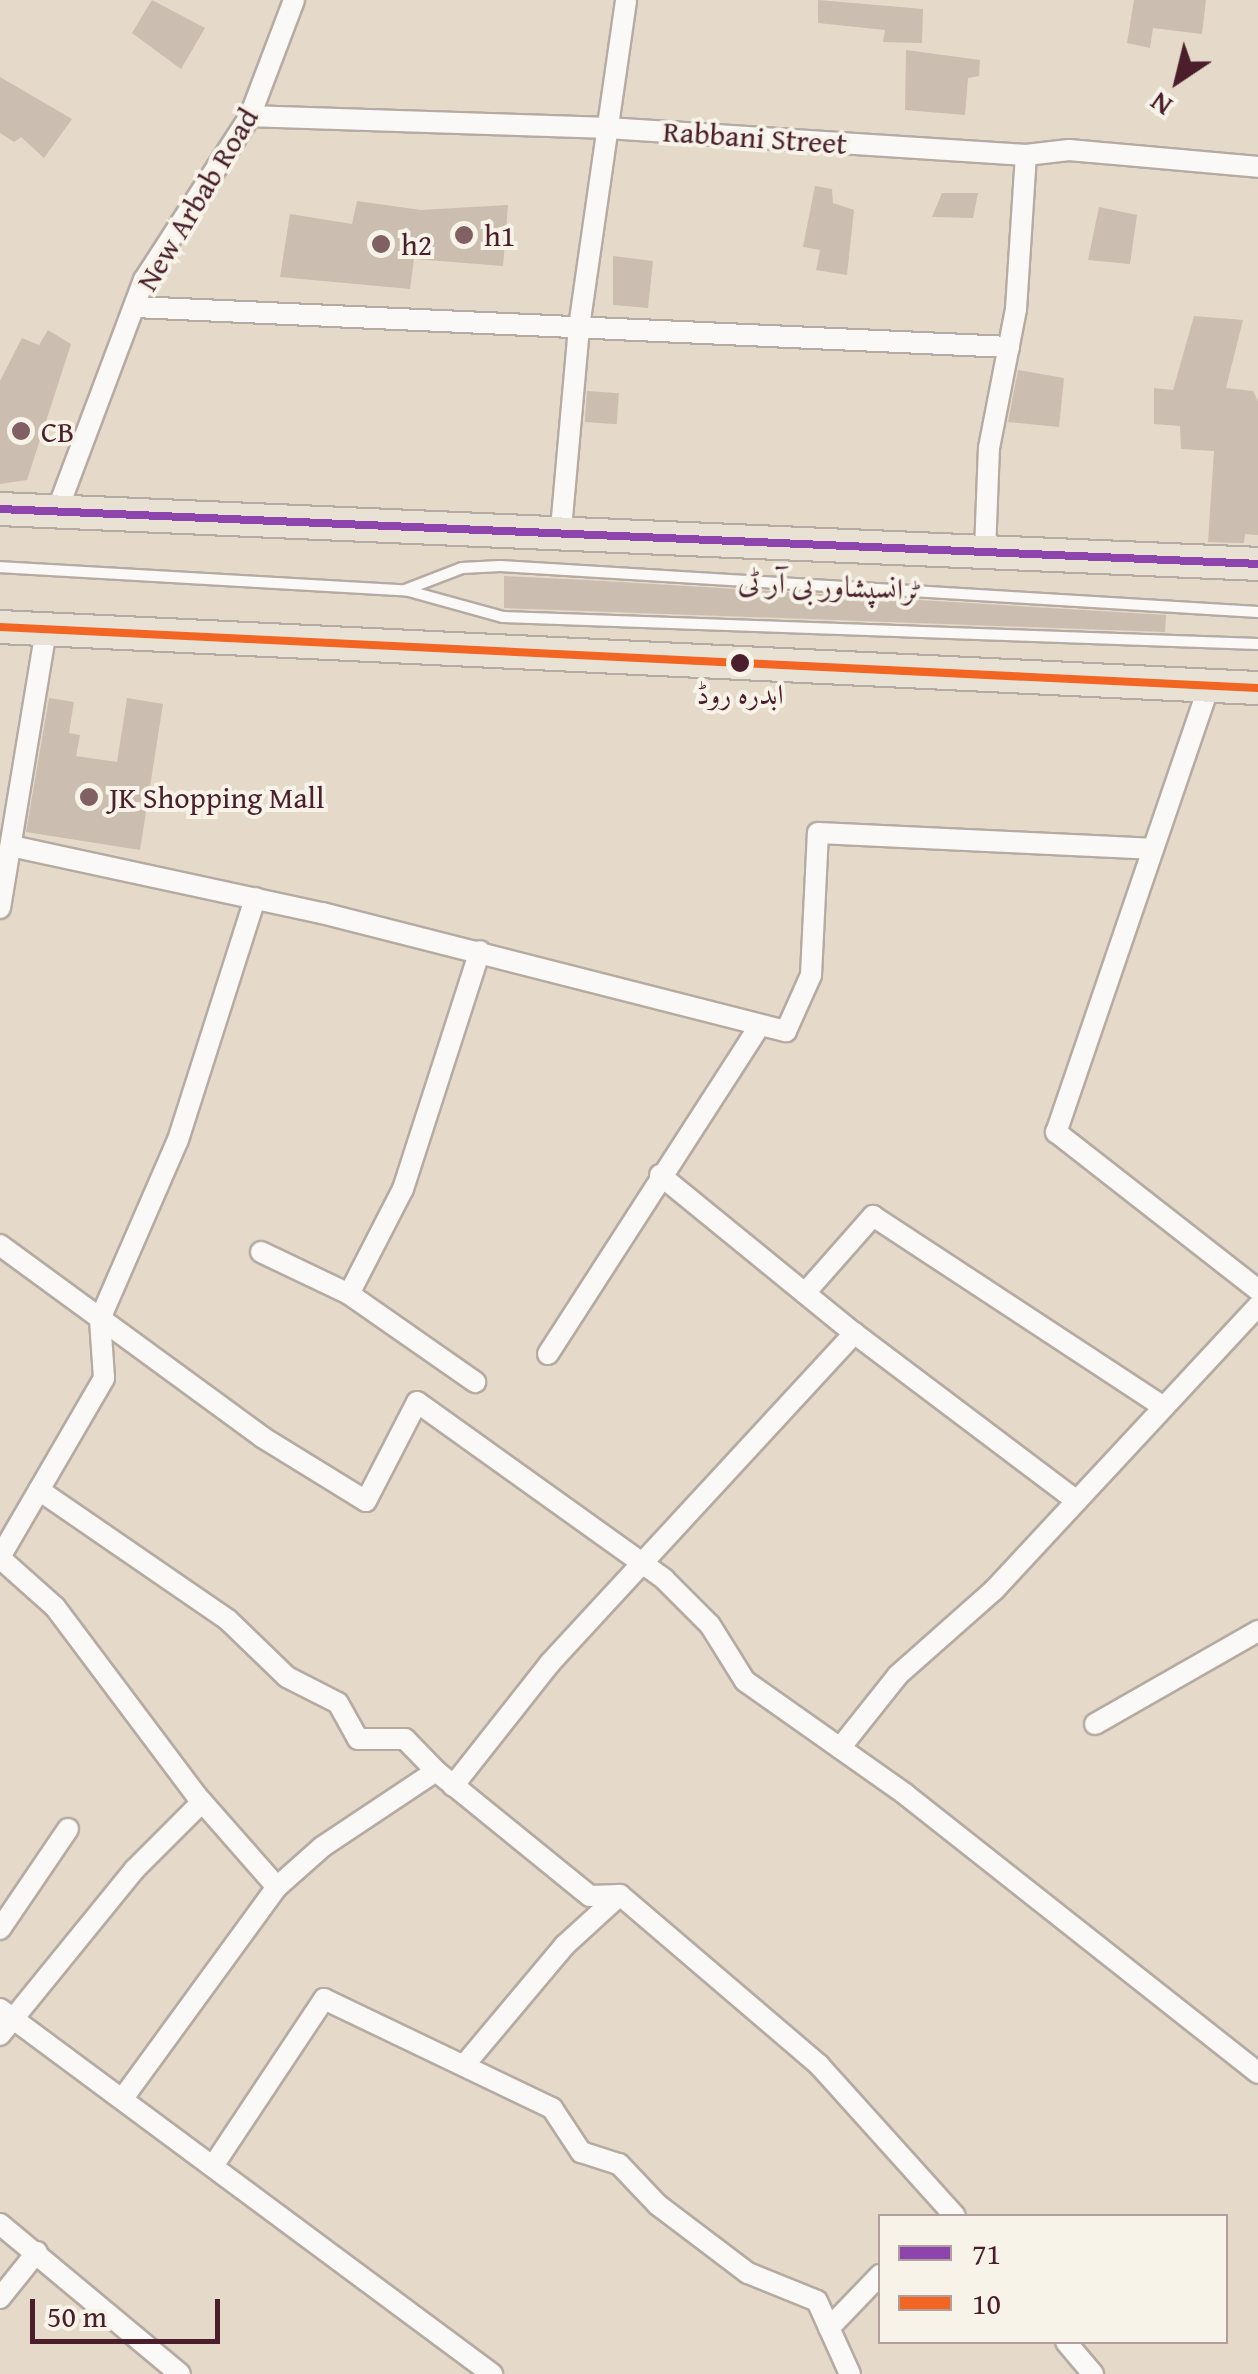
<!DOCTYPE html>
<meta charset="utf-8">
<style>
body{margin:0}
#map{position:relative;width:1258px;height:2374px;overflow:hidden;background:#e5d9c9;font-family:"Gentium Book Plus",Amiri,serif}
div>[style]{position:absolute}
.building>*{inset:0;background:#cbbdaf;transform-origin:0 0}
.roads{filter:drop-shadow(2px 0 #b6aba2) drop-shadow(-2px 0 #b6aba2) drop-shadow(0 2px #b6aba2) drop-shadow(0 -2px #b6aba2)}
.service>*{height:10px;margin:-5px;padding:0 5px;transform-origin:5px;border-radius:5px;background:#fbf9f7}
.minor>*{height:20px;margin:-10px;padding:0 10px;transform-origin:10px;border-radius:10px;background:#fbf9f7}
.trunk>*{height:32px;margin:-16px;padding:0 16px;transform-origin:16px;border-radius:16px;background:#e8e1d4}
.bus-1>*{height:8px;margin:-4px;padding:0 4px;transform-origin:4px;border-radius:4px;background:#8e44ad}
.bus-2>*{height:8px;margin:-4px;padding:0 4px;transform-origin:4px;border-radius:4px;background:#f26522}
.dots>*{width:28px;height:28px;translate:-50% -50%;box-sizing:border-box;border:5px solid #f7f3e8;border-radius:50%}
span{translate:-50% -50%;white-space:nowrap;text-align:center;line-height:1.15;-webkit-text-stroke:8px #f7f3e8;paint-order:stroke}
.bus-label{font-size:28px;color:#4a1f2b}
.street-label{font-size:30px;color:#4a1f2b}
.poi-label{font-size:30px;color:#4a1f2b}
.left{translate:0 -50%;text-align:left}
.legend{position:absolute;left:878px;top:2214px;width:350px;height:130px;box-sizing:border-box;background:#f7f3e8;border:2px solid #b29e9c;margin:0;padding:12px 18px;list-style:none;font-size:30px;color:#4a1f2b}
.legend li{display:flex;align-items:center;gap:20px;height:50px}
.legend b{width:50px;border:2px solid #b29e9c}
.north{position:absolute;left:1128px;top:30px;width:100px;height:100px;-webkit-text-stroke:8px #f7f3e8;paint-order:stroke;rotate:215deg;font-size:28px;font-weight:700;line-height:40px;text-align:center;color:#4a1f2b}
.north::after{content:'';display:block;margin:auto;width:35px;height:45px;background:#4a1f2b;clip-path:polygon(50% 0,100% 100%,50% 72%,0 100%)}
.scale{position:absolute;left:30px;top:2299px;width:190px;height:45px;box-sizing:border-box;border:5px solid #4a1f2b;border-top:0;padding-left:12px;font-size:30px;line-height:35px;white-space:nowrap;color:#4a1f2b;-webkit-text-stroke:8px #f7f3e8;paint-order:stroke}
</style>
<div id="map">
<div class="building">
<div style="clip-path:polygon(152px 0,205px 28px,181px 69px,132px 33px)"></div>
<div style="clip-path:polygon(818px 0,923px 9px,922px 43px,883px 42px,885px 30px,818px 23px)"></div>
<div style="clip-path:polygon(1134px 0,1206px 0,1202px 34px,1153px 28px,1150px 48px,1127px 43px)"></div>
<div style="clip-path:polygon(906px 50px,980px 60px,979px 76px,968px 78px,965px 115px,905px 110px)"></div>
<div style="clip-path:polygon(0 77px,72px 119px,44px 158px,21px 137px,14px 142px,0 133px)"></div>
<div style="clip-path:polygon(815px 186px,832px 189px,833px 203px,854px 210px,847px 275px,816px 270px,820px 250px,803px 247px)"></div>
<div style="clip-path:polygon(942px 193px,978px 193px,973px 218px,932px 217px)"></div>
<div style="clip-path:polygon(357px 201px,421px 210px,508px 205px,503px 266px,414px 259px,410px 289px,280px 277px,290px 214px,352px 224px)"></div>
<div style="clip-path:polygon(1099px 207px,1137px 215px,1130px 264px,1088px 260px)"></div>
<div style="clip-path:polygon(613px 256px,653px 261px,648px 308px,613px 305px)"></div>
<div style="clip-path:polygon(1194px 316px,1243px 320px,1226px 388px,1253px 391px,1258px 401px,1258px 535px,1245px 534px,1244px 543px,1208px 542px,1214px 451px,1181px 449px,1180px 426px,1154px 424px,1154px 388px,1173px 390px)"></div>
<div style="clip-path:polygon(48px 330px,71px 344px,27px 480px,0 484px,0 381px,22px 338px,39px 345px)"></div>
<div style="clip-path:polygon(1018px 370px,1064px 378px,1059px 427px,1008px 422px)"></div>
<div style="left:587px;top:391px;width:32px;height:31px;rotate:4deg"></div>
<div style="clip-path:polygon(504px 576px,587px 580px,1166px 615px,1165px 632px,504px 608px)"></div>
<div style="clip-path:polygon(49px 698px,74px 702px,69px 733px,80px 735px,76px 756px,117px 762px,127px 698px,163px 704px,140px 850px,26px 832px)"></div>
</div>
<div class="roads">
<div class="service">
<div style="left:0;top:567px;width:406px;rotate:3.3deg"></div>
<div style="left:1258px;top:612px;width:759px;rotate:-176.53deg"></div>
<div style="left:500px;top:566px;width:38px;rotate:177deg"></div>
<div style="left:462px;top:568px;width:61px;rotate:158.9deg"></div>
<div style="left:405px;top:590px;width:102px;rotate:15.4deg"></div>
<div style="left:503px;top:617px;width:755px;rotate:2.05deg"></div>
</div>
<div class="minor">
<div style="left:250px;top:116px;width:357px;rotate:1.9deg"></div>
<div style="left:607px;top:128px;width:420px;rotate:3.7deg"></div>
<div style="left:1026px;top:155px;width:43px;rotate:-6.6deg"></div>
<div style="left:1069px;top:150px;width:190px;rotate:5.1deg"></div>
<div style="left:135px;top:307px;width:875px;rotate:2.62deg"></div>
<div style="left:57px;top:511px;width:247px;rotate:-69.4deg"></div>
<div style="left:144px;top:280px;width:195px;rotate:-57.1deg"></div>
<div style="left:250px;top:116px;width:124px;rotate:-69.2deg"></div>
<div style="left:561px;top:529px;width:203px;rotate:-84.9deg"></div>
<div style="left:579px;top:327px;width:330px;rotate:-81.8deg"></div>
<div style="left:985px;top:551px;width:103px;rotate:-87.8deg"></div>
<div style="left:989px;top:448px;width:142px;rotate:-79deg"></div>
<div style="left:1016px;top:309px;width:154px;rotate:-86.3deg"></div>
<div style="left:1209px;top:686px;width:472px;rotate:108.9deg"></div>
<div style="left:1056px;top:1132px;width:256px;rotate:38deg"></div>
<div style="left:11px;top:846px;width:318px;rotate:12.2deg"></div>
<div style="left:322px;top:913px;width:479px;rotate:14.3deg"></div>
<div style="left:786px;top:1031px;width:61px;rotate:-65.9deg"></div>
<div style="left:811px;top:975px;width:142px;rotate:-87.2deg"></div>
<div style="left:818px;top:833px;width:334px;rotate:2.7deg"></div>
<div style="left:0;top:908px;width:283px;rotate:-80.6deg"></div>
<div style="left:660px;top:1175px;width:250px;rotate:39.2deg"></div>
<div style="left:854px;top:1333px;width:279px;rotate:37deg"></div>
<div style="left:0;top:1245px;width:325px;rotate:36.2deg"></div>
<div style="left:262px;top:1437px;width:122px;rotate:31.6deg"></div>
<div style="left:366px;top:1501px;width:111px;rotate:-62.7deg"></div>
<div style="left:417px;top:1402px;width:304px;rotate:35.6deg"></div>
<div style="left:664px;top:1579px;width:65px;rotate:45deg"></div>
<div style="left:710px;top:1625px;width:66px;rotate:58deg"></div>
<div style="left:745px;top:1681px;width:196px;rotate:35.2deg"></div>
<div style="left:905px;top:1794px;width:450px;rotate:38.3deg"></div>
<div style="left:261px;top:1252px;width:98px;rotate:25.5deg"></div>
<div style="left:349px;top:1294px;width:154px;rotate:34.9deg"></div>
<div style="left:805px;top:1293px;width:103px;rotate:-48.6deg"></div>
<div style="left:873px;top:1216px;width:348px;rotate:33.3deg"></div>
<div style="left:349px;top:1294px;width:118px;rotate:-62.8deg"></div>
<div style="left:403px;top:1189px;width:250px;rotate:-72.1deg"></div>
<div style="left:548px;top:1354px;width:391px;rotate:-57.2deg"></div>
<div style="left:39px;top:1490px;width:229px;rotate:34.5deg"></div>
<div style="left:228px;top:1620px;width:82px;rotate:44deg"></div>
<div style="left:287px;top:1677px;width:57px;rotate:27deg"></div>
<div style="left:338px;top:1703px;width:41px;rotate:60.9deg"></div>
<div style="left:358px;top:1739px;width:47px"></div>
<div style="left:405px;top:1739px;width:45px;rotate:45.9deg"></div>
<div style="left:0;top:1557px;width:207px;rotate:-59.8deg"></div>
<div style="left:104px;top:1378px;width:59px;rotate:-93.9deg"></div>
<div style="left:100px;top:1319px;width:195px;rotate:-66.5deg"></div>
<div style="left:178px;top:1140px;width:254px;rotate:-72.3deg"></div>
<div style="left:0;top:1558px;width:74px;rotate:41.7deg"></div>
<div style="left:55px;top:1607px;width:236px;rotate:53.1deg"></div>
<div style="left:197px;top:1796px;width:121px;rotate:48.7deg"></div>
<div style="left:1095px;top:1724px;width:188px;rotate:-29.7deg"></div>
<div style="left:840px;top:1748px;width:93px;rotate:-51.5deg"></div>
<div style="left:898px;top:1675px;width:128px;rotate:-41.5deg"></div>
<div style="left:994px;top:1590px;width:388px;rotate:-47.1deg"></div>
<div style="left:453px;top:1786px;width:157px;rotate:-51.7deg"></div>
<div style="left:550px;top:1663px;width:449px;rotate:-47.3deg"></div>
<div style="left:0;top:1929px;width:121px;rotate:-55.8deg"></div>
<div style="left:0;top:2009px;width:613px;rotate:36.57deg"></div>
<div style="left:0;top:2035px;width:213px;rotate:-50.9deg"></div>
<div style="left:134px;top:1870px;width:96px;rotate:-45deg"></div>
<div style="left:466px;top:2063px;width:154px;rotate:-50deg"></div>
<div style="left:565px;top:1945px;width:74px;rotate:-42.3deg"></div>
<div style="left:123px;top:2098px;width:261px;rotate:-53.9deg"></div>
<div style="left:277px;top:1887px;width:60px;rotate:-41.6deg"></div>
<div style="left:322px;top:1847px;width:137px;rotate:-33.7deg"></div>
<div style="left:436px;top:1771px;width:198px;rotate:39.1deg"></div>
<div style="left:590px;top:1896px;width:30px;rotate:-2deg"></div>
<div style="left:620px;top:1895px;width:262px;rotate:40.5deg"></div>
<div style="left:819px;top:2065px;width:203px;rotate:48deg"></div>
<div style="left:215px;top:2163px;width:197px;rotate:-56.4deg"></div>
<div style="left:324px;top:1999px;width:253px;rotate:25.6deg"></div>
<div style="left:552px;top:2108px;width:53px;rotate:56.6deg"></div>
<div style="left:581px;top:2152px;width:40px;rotate:18deg"></div>
<div style="left:619px;top:2164px;width:57px;rotate:46.4deg"></div>
<div style="left:658px;top:2205px;width:113px;rotate:37.1deg"></div>
<div style="left:748px;top:2273px;width:74px;rotate:22.1deg"></div>
<div style="left:817px;top:2301px;width:80px;rotate:65.7deg"></div>
<div style="left:0;top:2224px;width:234px;rotate:39.8deg"></div>
<div style="left:0;top:2298px;width:59px;rotate:-51.2deg"></div>
<div style="left:829px;top:2328px;width:74px;rotate:-46.1deg"></div>
<div style="left:1066px;top:2342px;width:42px;rotate:49.8deg"></div>
</div>
<div class="trunk">
<div style="left:0;top:509px;width:1259px;rotate:2.5deg"></div>
<div style="left:0;top:627px;width:1259px;rotate:2.78deg"></div>
</div>
</div>
<div class="bus-1">
<div style="left:0;top:509px;width:1259px;rotate:2.5deg"></div>
</div>
<div class="bus-2">
<div style="left:0;top:627px;width:1259px;rotate:2.78deg"></div>
</div>
<div class="dots">
<div style="left:464px;top:235px;background:#806062"></div>
<div style="left:381px;top:244px;background:#806062"></div>
<div style="left:21px;top:431px;background:#806062"></div>
<div style="left:740px;top:663px;background:#4a1f2b"></div>
<div style="left:89px;top:797px;background:#806062"></div>
</div>
<div class="bus-label">
<span style="left:740px;top:694px">ابدرہ روڈ</span>
</div>
<div class="street-label">
<span style="left:755px;top:137px;rotate:4deg">Rabbani Street</span>
<span style="left:197px;top:199px;rotate:-59deg">New Arbab Road</span>
<span style="left:830px;top:585px;rotate:3deg">ٹرانسپشاور بی آر ٹی</span>
</div>
<div class="poi-label">
<span class="left" style="left:484px;top:235px">h1</span>
<span class="left" style="left:401px;top:244px">h2</span>
<span class="left" style="left:41px;top:431px">CB</span>
<span class="left" style="left:109px;top:797px">JK Shopping Mall</span>
</div>
<ul class="legend">
<li><b style="height:12px;background:#8e44ad"></b>71</li>
<li><b style="height:12px;background:#f26522"></b>10</li>
</ul>
<div class="north">N</div>
<div class="scale">50 m</div>
</div>
